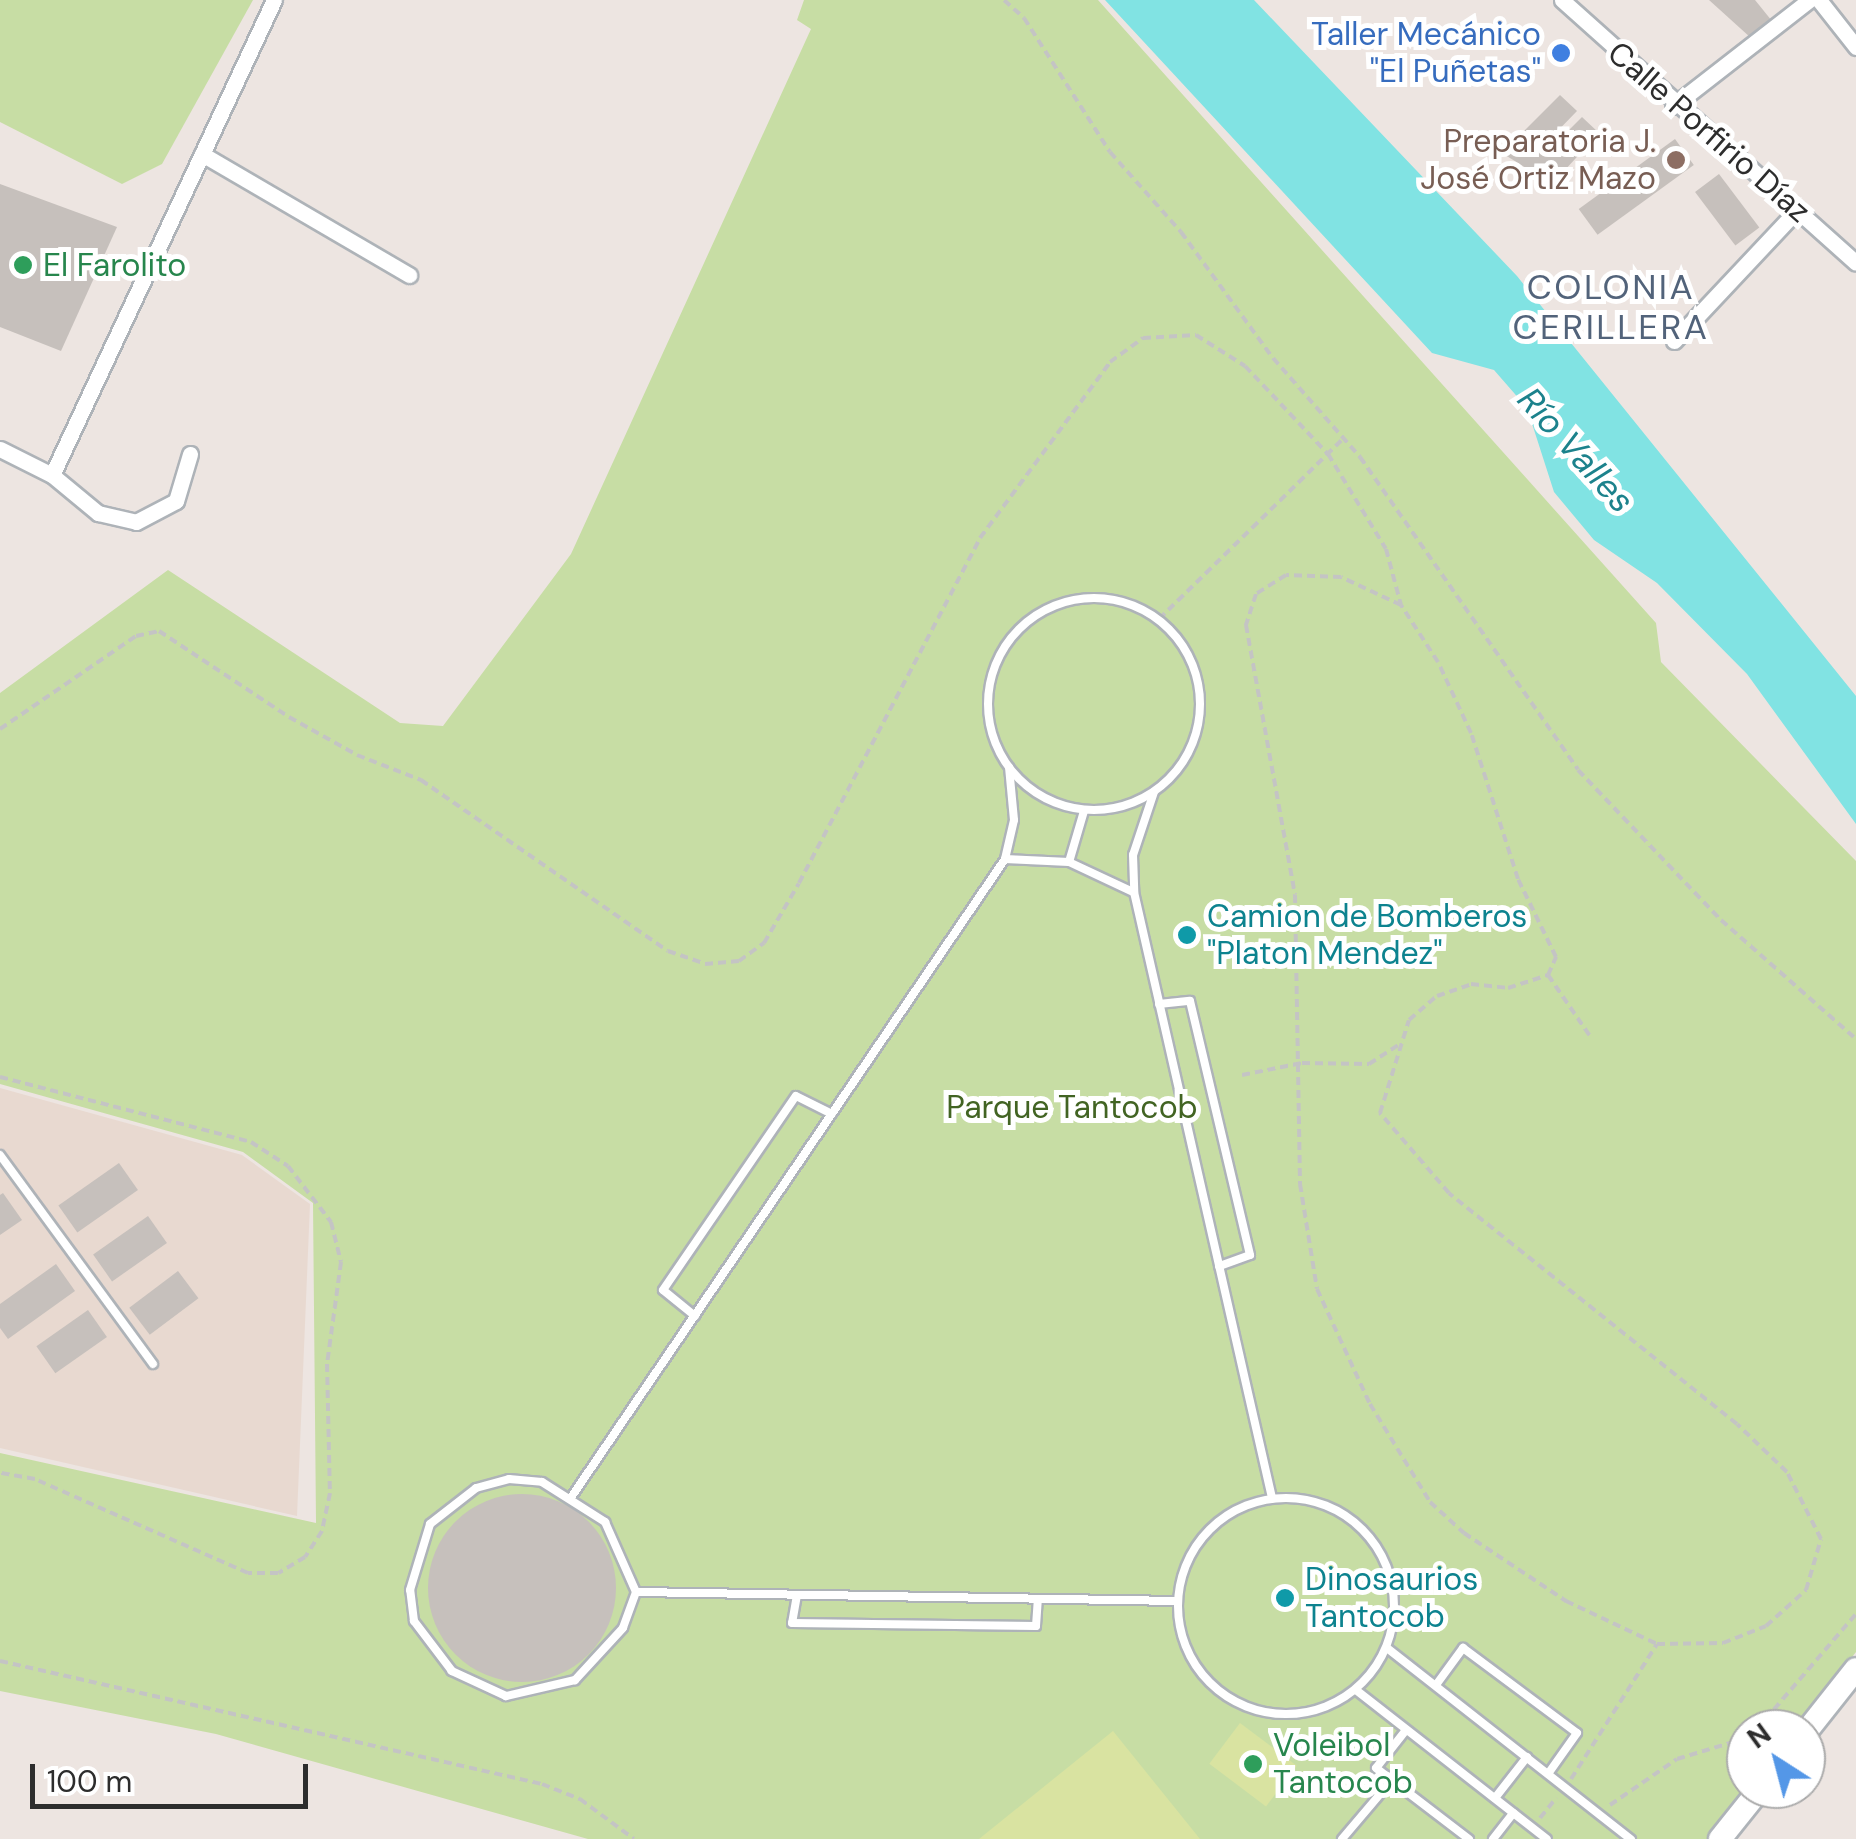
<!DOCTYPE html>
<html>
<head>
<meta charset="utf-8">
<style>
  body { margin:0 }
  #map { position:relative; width:1856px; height:1839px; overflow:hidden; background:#ede5e1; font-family:"DM Sans",sans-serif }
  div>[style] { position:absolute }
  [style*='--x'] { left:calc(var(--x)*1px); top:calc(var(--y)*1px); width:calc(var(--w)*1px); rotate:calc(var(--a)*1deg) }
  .education>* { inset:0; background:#e8d9d0 }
  .green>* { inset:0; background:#c7dda4 }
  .pitch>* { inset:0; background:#d9e3a1; transform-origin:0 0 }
  .water>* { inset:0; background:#81e3e3 }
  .building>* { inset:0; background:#c6c0bc; transform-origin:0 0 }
  .round { border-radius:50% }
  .path>* { height:4px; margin-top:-2px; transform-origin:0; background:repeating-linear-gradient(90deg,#c4c4c4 0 8px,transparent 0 13px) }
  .roads { filter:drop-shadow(2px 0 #aeb3b8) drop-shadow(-2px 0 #aeb3b8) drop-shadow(0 2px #aeb3b8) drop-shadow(0 -2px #aeb3b8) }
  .lane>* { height:8px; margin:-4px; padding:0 4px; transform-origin:4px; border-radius:4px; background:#fff }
  .lane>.ring { margin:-4px; padding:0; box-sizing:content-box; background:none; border:8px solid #fff; border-radius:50% }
  .street>* { height:15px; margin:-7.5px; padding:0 7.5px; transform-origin:7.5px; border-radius:7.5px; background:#fff }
  .secondary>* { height:22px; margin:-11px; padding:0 11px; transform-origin:11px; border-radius:11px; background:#fff }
  .dots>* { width:28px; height:28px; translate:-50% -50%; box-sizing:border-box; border:5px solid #fff; border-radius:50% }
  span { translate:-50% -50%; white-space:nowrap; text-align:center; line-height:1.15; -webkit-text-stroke:10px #fff; paint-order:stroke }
  .shop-label { font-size:32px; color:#366cbe }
  .right { translate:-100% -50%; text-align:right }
  .street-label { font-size:32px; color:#2d2d2d }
  .education-label { font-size:32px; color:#785e54 }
  .leisure-label { font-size:32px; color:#27864d }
  .left { translate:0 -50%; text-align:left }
  .culture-label { font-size:32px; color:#0d838f }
  .park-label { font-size:32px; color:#426423 }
  .neighbourhood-label { font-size:35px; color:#52637a; letter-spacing:2.5px }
  .water-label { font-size:35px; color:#1c828c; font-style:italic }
  .north { position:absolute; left:1726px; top:1709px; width:100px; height:100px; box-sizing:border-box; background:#fff; border:2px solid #ababab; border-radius:50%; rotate:324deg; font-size:28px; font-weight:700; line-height:40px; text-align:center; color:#2d2d2d }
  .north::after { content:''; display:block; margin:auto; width:35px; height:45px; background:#5497e7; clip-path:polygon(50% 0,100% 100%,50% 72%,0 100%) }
  .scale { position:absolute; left:30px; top:1764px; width:278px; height:45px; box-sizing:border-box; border:5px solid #2d2d2d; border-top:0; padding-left:12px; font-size:30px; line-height:35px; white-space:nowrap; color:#2d2d2d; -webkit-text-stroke:8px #fff; paint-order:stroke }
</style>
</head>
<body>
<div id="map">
  <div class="education">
    <div style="clip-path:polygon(0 1088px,242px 1155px,310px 1204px,297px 1516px,0 1448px)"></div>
  </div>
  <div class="green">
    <div style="clip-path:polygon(0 0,253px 0,162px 164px,122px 184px,0 122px)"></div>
    <div style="clip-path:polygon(804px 0,1098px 0,1656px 623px,1661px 662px,1856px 861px,1856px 1652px,1795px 1729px,1746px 1729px,1748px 1789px,1708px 1839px,588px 1839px,216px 1734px,0 1691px,0 1453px,316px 1523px,313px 1203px,243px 1152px,0 1084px,0 693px,168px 570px,400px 723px,443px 726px,571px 554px,811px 29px,797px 20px)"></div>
  </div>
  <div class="pitch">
    <div style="left:1240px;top:1723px;width:71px;height:51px;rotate:37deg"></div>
    <div style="clip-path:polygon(1113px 1731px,1200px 1839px,979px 1839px)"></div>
  </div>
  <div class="water">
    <div style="clip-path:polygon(1105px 0,1254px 0,1517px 276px,1856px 696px,1856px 824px,1747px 674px,1657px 583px,1594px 540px,1554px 492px,1527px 408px,1494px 370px,1432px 353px)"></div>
  </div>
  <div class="building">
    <div style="clip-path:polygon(1709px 0,1755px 0,1772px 21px,1751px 38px)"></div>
    <div style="clip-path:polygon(1560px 95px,1577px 111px,1543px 146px,1548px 151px,1582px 117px,1599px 133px,1552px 184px,1502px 153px)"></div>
    <div style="left:1675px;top:139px;width:32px;height:119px;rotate:54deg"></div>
    <div style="left:1719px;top:174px;width:67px;height:30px;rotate:53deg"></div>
    <div style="clip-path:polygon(0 184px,117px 227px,61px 351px,0 327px)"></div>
    <div style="left:119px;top:1163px;width:33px;height:74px;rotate:55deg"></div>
    <div style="clip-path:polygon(3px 1193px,22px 1220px,0 1235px,0 1195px)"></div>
    <div style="left:148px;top:1216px;width:33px;height:67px;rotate:55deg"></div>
    <div style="clip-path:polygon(56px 1264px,75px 1291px,8px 1339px,0 1328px,0 1304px)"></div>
    <div style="left:178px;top:1271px;width:34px;height:61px;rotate:53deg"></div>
    <div style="left:88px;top:1310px;width:33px;height:63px;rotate:55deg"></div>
    <div class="round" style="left:428px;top:1494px;width:188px;height:188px"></div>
  </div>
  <div class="path">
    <div style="--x:1004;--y:0;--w:27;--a:42"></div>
    <div style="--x:1024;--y:18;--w:159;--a:57.3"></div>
    <div style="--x:1110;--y:152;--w:107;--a:48.4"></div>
    <div style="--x:1181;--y:232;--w:156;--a:53.9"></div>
    <div style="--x:1273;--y:358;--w:132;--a:48.7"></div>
    <div style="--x:1360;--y:457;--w:381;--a:55.1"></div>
    <div style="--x:1578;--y:770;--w:207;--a:46.4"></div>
    <div style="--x:1721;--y:920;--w:180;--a:41.4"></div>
    <div style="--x:1159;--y:619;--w:259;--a:-44.4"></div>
    <div style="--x:0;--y:729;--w:165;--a:-34.4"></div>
    <div style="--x:136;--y:636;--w:24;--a:-12"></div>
    <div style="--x:159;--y:631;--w:156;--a:33.5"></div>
    <div style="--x:289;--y:717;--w:78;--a:29.2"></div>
    <div style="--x:357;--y:755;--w:69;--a:21.3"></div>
    <div style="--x:421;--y:780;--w:300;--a:34.7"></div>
    <div style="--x:668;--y:951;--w:39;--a:19"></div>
    <div style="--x:705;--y:964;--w:34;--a:-5"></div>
    <div style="--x:739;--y:961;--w:31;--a:-36"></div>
    <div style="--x:764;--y:943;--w:69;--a:-59.7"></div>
    <div style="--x:799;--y:883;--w:390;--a:-62.3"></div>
    <div style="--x:980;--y:538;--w:219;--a:-53.5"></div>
    <div style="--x:1110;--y:362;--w:41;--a:-36"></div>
    <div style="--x:1143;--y:338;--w:53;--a:-3.2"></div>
    <div style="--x:1196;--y:335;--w:58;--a:32.3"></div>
    <div style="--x:1245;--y:366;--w:121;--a:46.7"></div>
    <div style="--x:1328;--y:454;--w:111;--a:58.6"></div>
    <div style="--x:1386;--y:549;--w:58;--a:75"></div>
    <div style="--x:1548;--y:975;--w:74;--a:55.5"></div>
    <div style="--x:1242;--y:1075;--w:61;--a:-11.3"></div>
    <div style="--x:1302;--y:1063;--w:67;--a:0.9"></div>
    <div style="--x:1369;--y:1064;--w:37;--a:-33"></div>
    <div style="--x:0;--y:1077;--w:259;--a:14.5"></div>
    <div style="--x:251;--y:1142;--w:44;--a:33"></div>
    <div style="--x:288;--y:1166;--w:71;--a:52.5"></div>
    <div style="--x:331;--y:1222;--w:41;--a:76"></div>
    <div style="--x:341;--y:1262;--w:103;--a:97.8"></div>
    <div style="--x:327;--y:1364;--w:129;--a:88.7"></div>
    <div style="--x:330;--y:1493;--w:39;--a:102"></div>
    <div style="--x:322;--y:1531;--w:31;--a:123"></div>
    <div style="--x:305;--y:1557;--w:31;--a:149"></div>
    <div style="--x:278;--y:1573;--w:30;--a:180"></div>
    <div style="--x:248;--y:1573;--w:233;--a:-156.2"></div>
    <div style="--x:35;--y:1479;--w:36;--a:-170"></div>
    <div style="--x:0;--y:1661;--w:556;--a:12.79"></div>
    <div style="--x:542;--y:1784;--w:41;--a:21.5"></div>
    <div style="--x:580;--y:1799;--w:67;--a:36.5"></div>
    <div style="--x:1757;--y:1729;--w:152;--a:-49.3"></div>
    <div style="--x:1571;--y:1779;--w:160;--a:-57.5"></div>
    <div style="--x:1657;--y:1644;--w:66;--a:-0.9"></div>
    <div style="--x:1723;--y:1643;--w:46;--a:-21.6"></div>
    <div style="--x:1766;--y:1626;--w:54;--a:-42"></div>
    <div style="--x:1806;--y:1590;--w:53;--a:-73.6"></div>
    <div style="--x:1821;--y:1539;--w:75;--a:-116.9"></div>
    <div style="--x:1787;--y:1472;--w:69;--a:-136.2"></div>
    <div style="--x:1737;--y:1424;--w:369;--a:-141.3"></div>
    <div style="--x:1449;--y:1193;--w:106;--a:-130.8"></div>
    <div style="--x:1380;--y:1113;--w:97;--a:-72.7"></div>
    <div style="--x:1409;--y:1020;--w:37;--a:-41"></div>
    <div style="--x:1437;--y:996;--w:36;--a:-19"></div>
    <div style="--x:1471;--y:984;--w:37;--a:6"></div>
    <div style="--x:1508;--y:988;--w:42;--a:-18"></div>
    <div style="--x:1548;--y:975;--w:20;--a:-66"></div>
    <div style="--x:1556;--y:957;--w:87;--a:-116"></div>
    <div style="--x:1518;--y:879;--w:153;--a:-107.8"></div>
    <div style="--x:1471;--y:733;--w:78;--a:-114.9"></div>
    <div style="--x:1438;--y:662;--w:68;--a:-123"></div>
    <div style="--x:1401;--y:605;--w:66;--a:-155"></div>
    <div style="--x:1341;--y:577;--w:55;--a:-177.9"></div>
    <div style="--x:1286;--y:575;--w:36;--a:148"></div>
    <div style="--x:1256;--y:594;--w:33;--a:108"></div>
    <div style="--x:1246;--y:625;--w:274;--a:79.7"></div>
    <div style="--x:1295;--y:895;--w:289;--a:89"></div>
    <div style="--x:1300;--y:1184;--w:106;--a:80.8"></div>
    <div style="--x:1317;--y:1289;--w:127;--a:65.3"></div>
    <div style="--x:1370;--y:1404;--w:115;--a:58.5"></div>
    <div style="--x:1430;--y:1502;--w:46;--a:42.4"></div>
    <div style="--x:1464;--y:1533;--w:123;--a:33.7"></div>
    <div style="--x:1566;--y:1601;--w:101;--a:25.3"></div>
    <div style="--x:1610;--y:1805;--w:81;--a:-34.5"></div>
    <div style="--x:1677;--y:1759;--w:72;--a:-16.9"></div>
    <div style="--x:1540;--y:1818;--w:26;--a:-51"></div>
  </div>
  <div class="roads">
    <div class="lane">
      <div class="ring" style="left:988px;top:598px;width:204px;height:204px"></div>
      <div style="--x:1154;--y:792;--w:66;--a:108.4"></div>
      <div style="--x:1133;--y:855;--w:37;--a:88"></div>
      <div style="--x:1134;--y:892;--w:622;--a:77.17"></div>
      <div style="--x:1005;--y:859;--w:64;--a:2.7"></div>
      <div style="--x:1069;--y:862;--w:71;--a:25.1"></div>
      <div style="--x:1069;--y:862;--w:53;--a:-73.6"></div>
      <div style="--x:1159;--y:1004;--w:31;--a:-6"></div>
      <div style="--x:1190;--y:1001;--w:261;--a:76.7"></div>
      <div style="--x:1250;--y:1255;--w:33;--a:160"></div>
      <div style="--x:0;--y:1155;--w:259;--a:53.8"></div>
      <div style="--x:695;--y:1316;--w:41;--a:-140.9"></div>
      <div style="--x:663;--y:1290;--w:235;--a:-55.6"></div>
      <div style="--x:796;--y:1096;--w:40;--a:26.6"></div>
      <div style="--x:509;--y:1479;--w:33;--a:5"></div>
      <div style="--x:542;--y:1482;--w:75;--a:32.4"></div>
      <div style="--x:605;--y:1522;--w:77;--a:66.1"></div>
      <div style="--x:636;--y:1592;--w:38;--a:110"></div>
      <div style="--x:623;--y:1628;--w:71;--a:132.7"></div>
      <div style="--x:575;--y:1680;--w:71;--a:166.9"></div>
      <div style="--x:506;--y:1696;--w:60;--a:-155.2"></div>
      <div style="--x:452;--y:1671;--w:63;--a:-127.2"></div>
      <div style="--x:414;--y:1621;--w:31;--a:-97"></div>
      <div style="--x:410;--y:1590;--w:69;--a:-73.1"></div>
      <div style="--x:430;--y:1524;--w:58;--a:-38"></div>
      <div style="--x:476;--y:1488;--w:34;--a:-15"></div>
      <div style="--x:572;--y:1496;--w:770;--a:-55.79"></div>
      <div style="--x:1005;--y:859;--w:40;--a:-77"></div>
      <div style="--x:1014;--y:820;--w:53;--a:-95.4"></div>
      <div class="ring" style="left:1178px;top:1498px;width:208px;height:208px"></div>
      <div style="--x:636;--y:1592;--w:541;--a:0.95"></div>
      <div style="--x:797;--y:1595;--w:28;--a:100"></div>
      <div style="--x:792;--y:1623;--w:244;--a:0.7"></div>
      <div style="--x:1036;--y:1626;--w:27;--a:-86"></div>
      <div style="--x:1387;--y:1648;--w:310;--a:38.1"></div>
      <div style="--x:1436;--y:1685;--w:46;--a:-53.9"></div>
      <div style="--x:1463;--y:1648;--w:142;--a:36.7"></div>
      <div style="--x:1577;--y:1733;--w:50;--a:125.3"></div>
      <div style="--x:1356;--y:1690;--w:242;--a:38"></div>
      <div style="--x:1406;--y:1730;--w:48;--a:128.3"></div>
      <div style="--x:1376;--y:1768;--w:117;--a:37.4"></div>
      <div style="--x:1495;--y:1798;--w:52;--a:-52"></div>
      <div style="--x:1342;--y:1839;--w:77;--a:-49.7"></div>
      <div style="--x:1493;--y:1839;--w:33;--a:-52"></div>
    </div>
    <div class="street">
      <div style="--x:1562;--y:0;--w:394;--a:41.8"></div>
      <div style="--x:1819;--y:0;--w:60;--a:51.8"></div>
      <div style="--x:1673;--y:106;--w:172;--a:-37.9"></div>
      <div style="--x:202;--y:154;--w:240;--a:30.3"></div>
      <div style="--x:1674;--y:341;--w:181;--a:-46.8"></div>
      <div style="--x:0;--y:449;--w:58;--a:26.6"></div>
      <div style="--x:52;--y:475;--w:60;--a:39.6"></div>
      <div style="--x:98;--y:513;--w:39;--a:13"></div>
      <div style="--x:136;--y:522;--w:45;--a:-27.7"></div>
      <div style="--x:176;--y:501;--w:49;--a:-73.4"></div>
      <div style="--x:52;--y:475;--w:524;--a:-64.95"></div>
    </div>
    <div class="secondary">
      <div style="--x:1806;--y:1732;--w:80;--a:-51.6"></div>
      <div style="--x:1720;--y:1839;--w:64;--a:-51.3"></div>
    </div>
  </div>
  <div class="dots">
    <div style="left:1561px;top:53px;background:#3f7fe0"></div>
    <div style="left:1676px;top:160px;background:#8d6e63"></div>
    <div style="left:23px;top:265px;background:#2e9e5b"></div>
    <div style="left:1187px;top:935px;background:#0f9aa8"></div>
    <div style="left:1285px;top:1598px;background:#0f9aa8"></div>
    <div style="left:1253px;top:1764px;background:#2e9e5b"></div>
  </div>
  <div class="shop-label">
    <span class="right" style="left:1541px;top:53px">Taller Mecánico<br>"El Puñetas"</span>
  </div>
  <div class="street-label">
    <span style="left:1709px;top:132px;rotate:41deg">Calle Porfirio Díaz</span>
  </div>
  <div class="education-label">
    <span class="right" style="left:1656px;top:160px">Preparatoria J.<br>José Ortiz Mazo</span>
  </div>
  <div class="leisure-label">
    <span class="left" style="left:43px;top:265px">El Farolito</span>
    <span class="left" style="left:1273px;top:1764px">Voleibol<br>Tantocob</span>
  </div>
  <div class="culture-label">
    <span class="left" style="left:1207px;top:935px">Camion de Bomberos<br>"Platon Mendez"</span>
    <span class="left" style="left:1305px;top:1598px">Dinosaurios<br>Tantocob</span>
  </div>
  <div class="park-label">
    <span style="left:1072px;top:1107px">Parque Tantocob</span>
  </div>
  <div class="neighbourhood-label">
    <span style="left:1611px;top:307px">COLONIA<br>CERILLERA</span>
  </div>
  <div class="water-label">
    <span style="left:1576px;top:450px;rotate:48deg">Río Valles</span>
  </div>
  <div class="north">N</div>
  <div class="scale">100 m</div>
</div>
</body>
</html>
